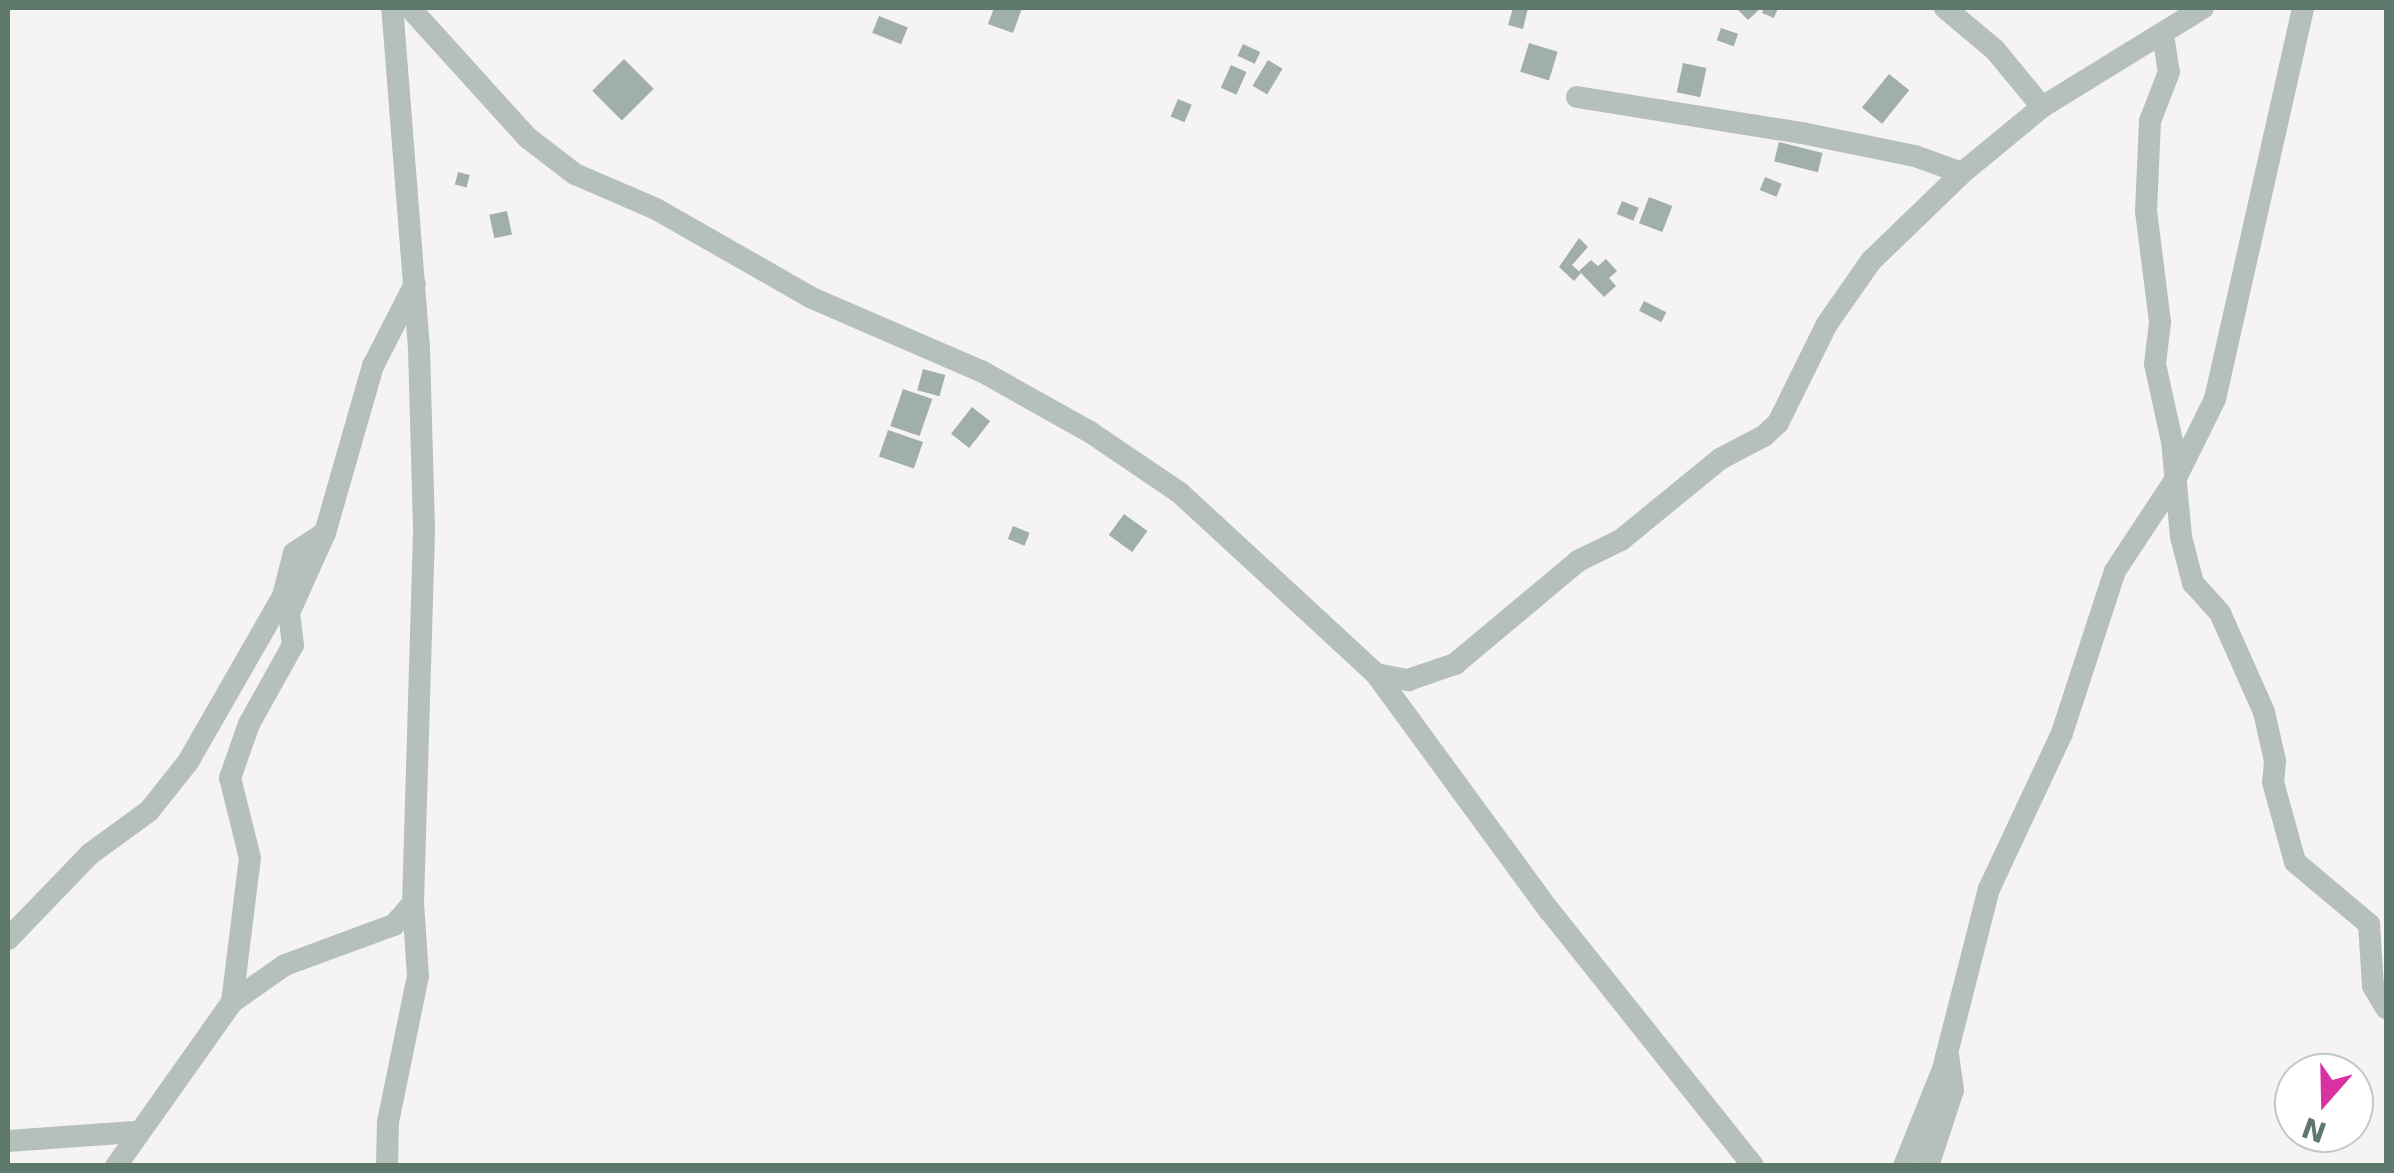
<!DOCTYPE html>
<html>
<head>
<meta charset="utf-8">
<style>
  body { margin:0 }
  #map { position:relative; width:2394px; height:1173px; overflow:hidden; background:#f6f4f3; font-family:"DejaVu Sans",sans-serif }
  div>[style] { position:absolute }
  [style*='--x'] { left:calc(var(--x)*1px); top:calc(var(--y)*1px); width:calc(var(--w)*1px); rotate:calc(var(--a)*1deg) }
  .building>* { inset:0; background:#a0afa8; transform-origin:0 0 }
  .minor>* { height:22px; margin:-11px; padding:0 11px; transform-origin:11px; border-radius:11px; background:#b6c0bb }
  span { translate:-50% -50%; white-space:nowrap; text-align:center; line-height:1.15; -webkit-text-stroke:10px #fff; paint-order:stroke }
  .frame { position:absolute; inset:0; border:10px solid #5e786c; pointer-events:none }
  .north { position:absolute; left:2274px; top:1053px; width:100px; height:100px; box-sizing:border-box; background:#fff; border:2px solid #bfc9c4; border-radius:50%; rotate:200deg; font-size:28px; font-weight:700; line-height:40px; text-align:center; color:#5e786c }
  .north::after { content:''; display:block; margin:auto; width:35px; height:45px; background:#d931a1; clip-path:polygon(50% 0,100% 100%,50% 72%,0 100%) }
</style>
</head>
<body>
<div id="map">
  <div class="building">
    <div style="clip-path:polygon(994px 8px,1022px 8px,1013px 33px,988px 24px)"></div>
    <div style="clip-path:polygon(1513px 8px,1528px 8px,1523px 29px,1508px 25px)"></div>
    <div style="clip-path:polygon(1736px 8px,1761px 8px,1748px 20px)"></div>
    <div style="clip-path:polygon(1764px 8px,1778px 8px,1774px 18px,1762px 13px)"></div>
    <div style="left:879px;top:16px;width:31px;height:18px;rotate:22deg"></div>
    <div style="left:1721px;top:28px;width:18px;height:13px;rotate:19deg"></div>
    <div style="left:1529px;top:43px;width:30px;height:30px;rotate:17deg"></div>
    <div style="left:1243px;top:44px;width:19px;height:13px;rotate:25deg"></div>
    <div style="left:624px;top:59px;width:42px;height:45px;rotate:45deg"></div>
    <div style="left:1268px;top:60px;width:17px;height:30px;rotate:31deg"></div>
    <div style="left:1683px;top:63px;width:24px;height:30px;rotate:12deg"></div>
    <div style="left:1231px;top:65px;width:17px;height:25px;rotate:24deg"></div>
    <div style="left:1889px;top:74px;width:26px;height:43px;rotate:39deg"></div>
    <div style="left:1178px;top:99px;width:15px;height:19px;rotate:23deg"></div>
    <div style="left:1779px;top:142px;width:45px;height:20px;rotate:14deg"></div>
    <div style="left:458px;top:172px;width:12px;height:13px;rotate:14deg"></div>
    <div style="left:1765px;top:177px;width:18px;height:14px;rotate:22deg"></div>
    <div style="left:1649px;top:197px;width:25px;height:28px;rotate:21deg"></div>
    <div style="left:1622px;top:201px;width:18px;height:14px;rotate:22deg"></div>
    <div style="left:507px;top:211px;width:24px;height:18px;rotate:78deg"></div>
    <div style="clip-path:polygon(1579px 238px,1588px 247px,1572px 265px,1581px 273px,1574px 281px,1559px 267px)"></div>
    <div style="clip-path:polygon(1606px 259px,1617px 271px,1609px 278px,1616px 286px,1604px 297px,1579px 271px,1591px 260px,1598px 266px)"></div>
    <div style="left:1644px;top:301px;width:25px;height:11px;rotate:27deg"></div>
    <div style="left:923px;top:369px;width:23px;height:22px;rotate:15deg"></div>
    <div style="left:903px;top:389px;width:31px;height:39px;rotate:19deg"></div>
    <div style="left:972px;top:407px;width:23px;height:34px;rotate:38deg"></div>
    <div style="left:888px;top:430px;width:37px;height:28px;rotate:19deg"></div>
    <div style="left:1124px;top:514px;width:29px;height:26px;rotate:36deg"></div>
    <div style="left:1013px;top:526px;width:18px;height:14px;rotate:22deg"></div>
  </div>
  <div class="minor">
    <div style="--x:410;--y:8;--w:176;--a:47.8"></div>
    <div style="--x:528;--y:138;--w:59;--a:37.5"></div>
    <div style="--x:575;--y:174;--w:88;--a:23.4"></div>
    <div style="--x:656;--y:209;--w:180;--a:29.7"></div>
    <div style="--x:812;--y:298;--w:186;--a:23.4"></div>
    <div style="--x:983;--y:372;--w:123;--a:29.3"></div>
    <div style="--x:1090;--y:432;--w:109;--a:34.1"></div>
    <div style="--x:1180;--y:493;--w:267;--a:42.7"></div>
    <div style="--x:1376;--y:674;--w:33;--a:11"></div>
    <div style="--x:1408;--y:680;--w:50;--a:-18.8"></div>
    <div style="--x:1455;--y:664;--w:160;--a:-39.9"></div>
    <div style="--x:1578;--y:561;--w:48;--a:-26"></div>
    <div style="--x:1621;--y:540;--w:128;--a:-39.3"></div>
    <div style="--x:1720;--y:459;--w:50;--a:-27.6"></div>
    <div style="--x:1764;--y:436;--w:19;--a:-43"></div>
    <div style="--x:1778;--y:423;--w:110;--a:-63.7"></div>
    <div style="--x:1827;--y:324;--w:77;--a:-55.1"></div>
    <div style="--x:1871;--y:261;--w:127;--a:-44"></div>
    <div style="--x:1962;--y:173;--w:104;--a:-39.5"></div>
    <div style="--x:2042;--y:107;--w:189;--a:-31.6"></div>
    <div style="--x:1945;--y:8;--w:65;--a:40"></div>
    <div style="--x:1995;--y:50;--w:74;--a:50.5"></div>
    <div style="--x:2163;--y:35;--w:37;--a:81"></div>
    <div style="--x:2169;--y:72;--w:53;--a:111.2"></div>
    <div style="--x:2150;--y:121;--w:90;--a:92.5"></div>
    <div style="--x:2146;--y:211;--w:112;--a:82.8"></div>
    <div style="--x:2160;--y:322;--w:42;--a:96.8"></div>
    <div style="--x:2155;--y:364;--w:79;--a:77.6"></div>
    <div style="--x:2172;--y:441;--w:96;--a:84.6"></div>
    <div style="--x:2181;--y:537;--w:48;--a:75.4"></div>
    <div style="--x:2193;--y:583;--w:40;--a:48"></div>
    <div style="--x:2220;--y:613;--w:108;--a:66"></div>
    <div style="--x:2264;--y:712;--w:50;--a:77.3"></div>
    <div style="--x:2275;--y:761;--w:21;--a:95"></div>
    <div style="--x:2273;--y:782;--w:83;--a:74.6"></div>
    <div style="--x:2295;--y:862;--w:97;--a:40"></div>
    <div style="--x:2369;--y:924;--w:62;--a:86.3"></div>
    <div style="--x:2373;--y:986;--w:26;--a:59"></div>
    <div style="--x:1577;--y:97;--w:228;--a:9.1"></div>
    <div style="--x:1802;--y:133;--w:115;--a:11.5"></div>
    <div style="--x:1915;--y:156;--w:50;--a:19.9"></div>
    <div style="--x:1376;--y:674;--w:293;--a:53.8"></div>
    <div style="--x:1549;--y:910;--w:327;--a:51.4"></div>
    <div style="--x:8;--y:939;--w:118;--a:-46"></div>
    <div style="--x:90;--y:854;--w:73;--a:-36.1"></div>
    <div style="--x:149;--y:811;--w:63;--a:-51.5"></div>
    <div style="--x:188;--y:762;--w:191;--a:-60.2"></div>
    <div style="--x:283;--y:596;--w:44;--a:-75.7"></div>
    <div style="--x:294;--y:553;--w:37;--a:-33"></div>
    <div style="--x:232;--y:1002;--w:145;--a:-82.9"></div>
    <div style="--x:250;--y:858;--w:82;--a:-104"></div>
    <div style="--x:230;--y:778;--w:57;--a:-70.6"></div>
    <div style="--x:249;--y:724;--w:90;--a:-60.9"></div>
    <div style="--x:293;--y:645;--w:32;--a:-97"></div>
    <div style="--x:289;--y:613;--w:88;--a:-65.8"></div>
    <div style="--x:325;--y:533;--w:174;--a:-74"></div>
    <div style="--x:373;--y:366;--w:92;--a:-62.9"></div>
    <div style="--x:8;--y:1141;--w:126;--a:-4.1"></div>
    <div style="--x:116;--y:1166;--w:201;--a:-54.7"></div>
    <div style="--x:232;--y:1002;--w:65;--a:-34.9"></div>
    <div style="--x:285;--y:965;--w:116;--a:-20.2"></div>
    <div style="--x:394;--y:925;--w:29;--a:-49"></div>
    <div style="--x:413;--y:903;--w:375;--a:-88.3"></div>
    <div style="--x:424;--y:528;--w:180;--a:-91.6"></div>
    <div style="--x:419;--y:348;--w:341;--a:-94.5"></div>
    <div style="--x:387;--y:1166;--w:44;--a:-88.7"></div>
    <div style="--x:388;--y:1122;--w:149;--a:-78.4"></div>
    <div style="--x:418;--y:976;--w:73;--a:-93.9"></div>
    <div style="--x:1904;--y:1166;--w:105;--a:-68.1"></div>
    <div style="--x:1943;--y:1069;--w:186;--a:-75.7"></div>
    <div style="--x:1989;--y:889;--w:172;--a:-64.9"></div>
    <div style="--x:2062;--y:733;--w:170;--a:-71.9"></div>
    <div style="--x:2115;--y:571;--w:109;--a:-56.6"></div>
    <div style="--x:2175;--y:480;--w:90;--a:-63.7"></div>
    <div style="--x:2215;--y:399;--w:401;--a:-77.3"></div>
    <div style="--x:1928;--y:1166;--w:80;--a:-71.8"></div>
    <div style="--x:1953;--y:1090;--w:34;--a:-98"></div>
  </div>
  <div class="frame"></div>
  <div class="north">N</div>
</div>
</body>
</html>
